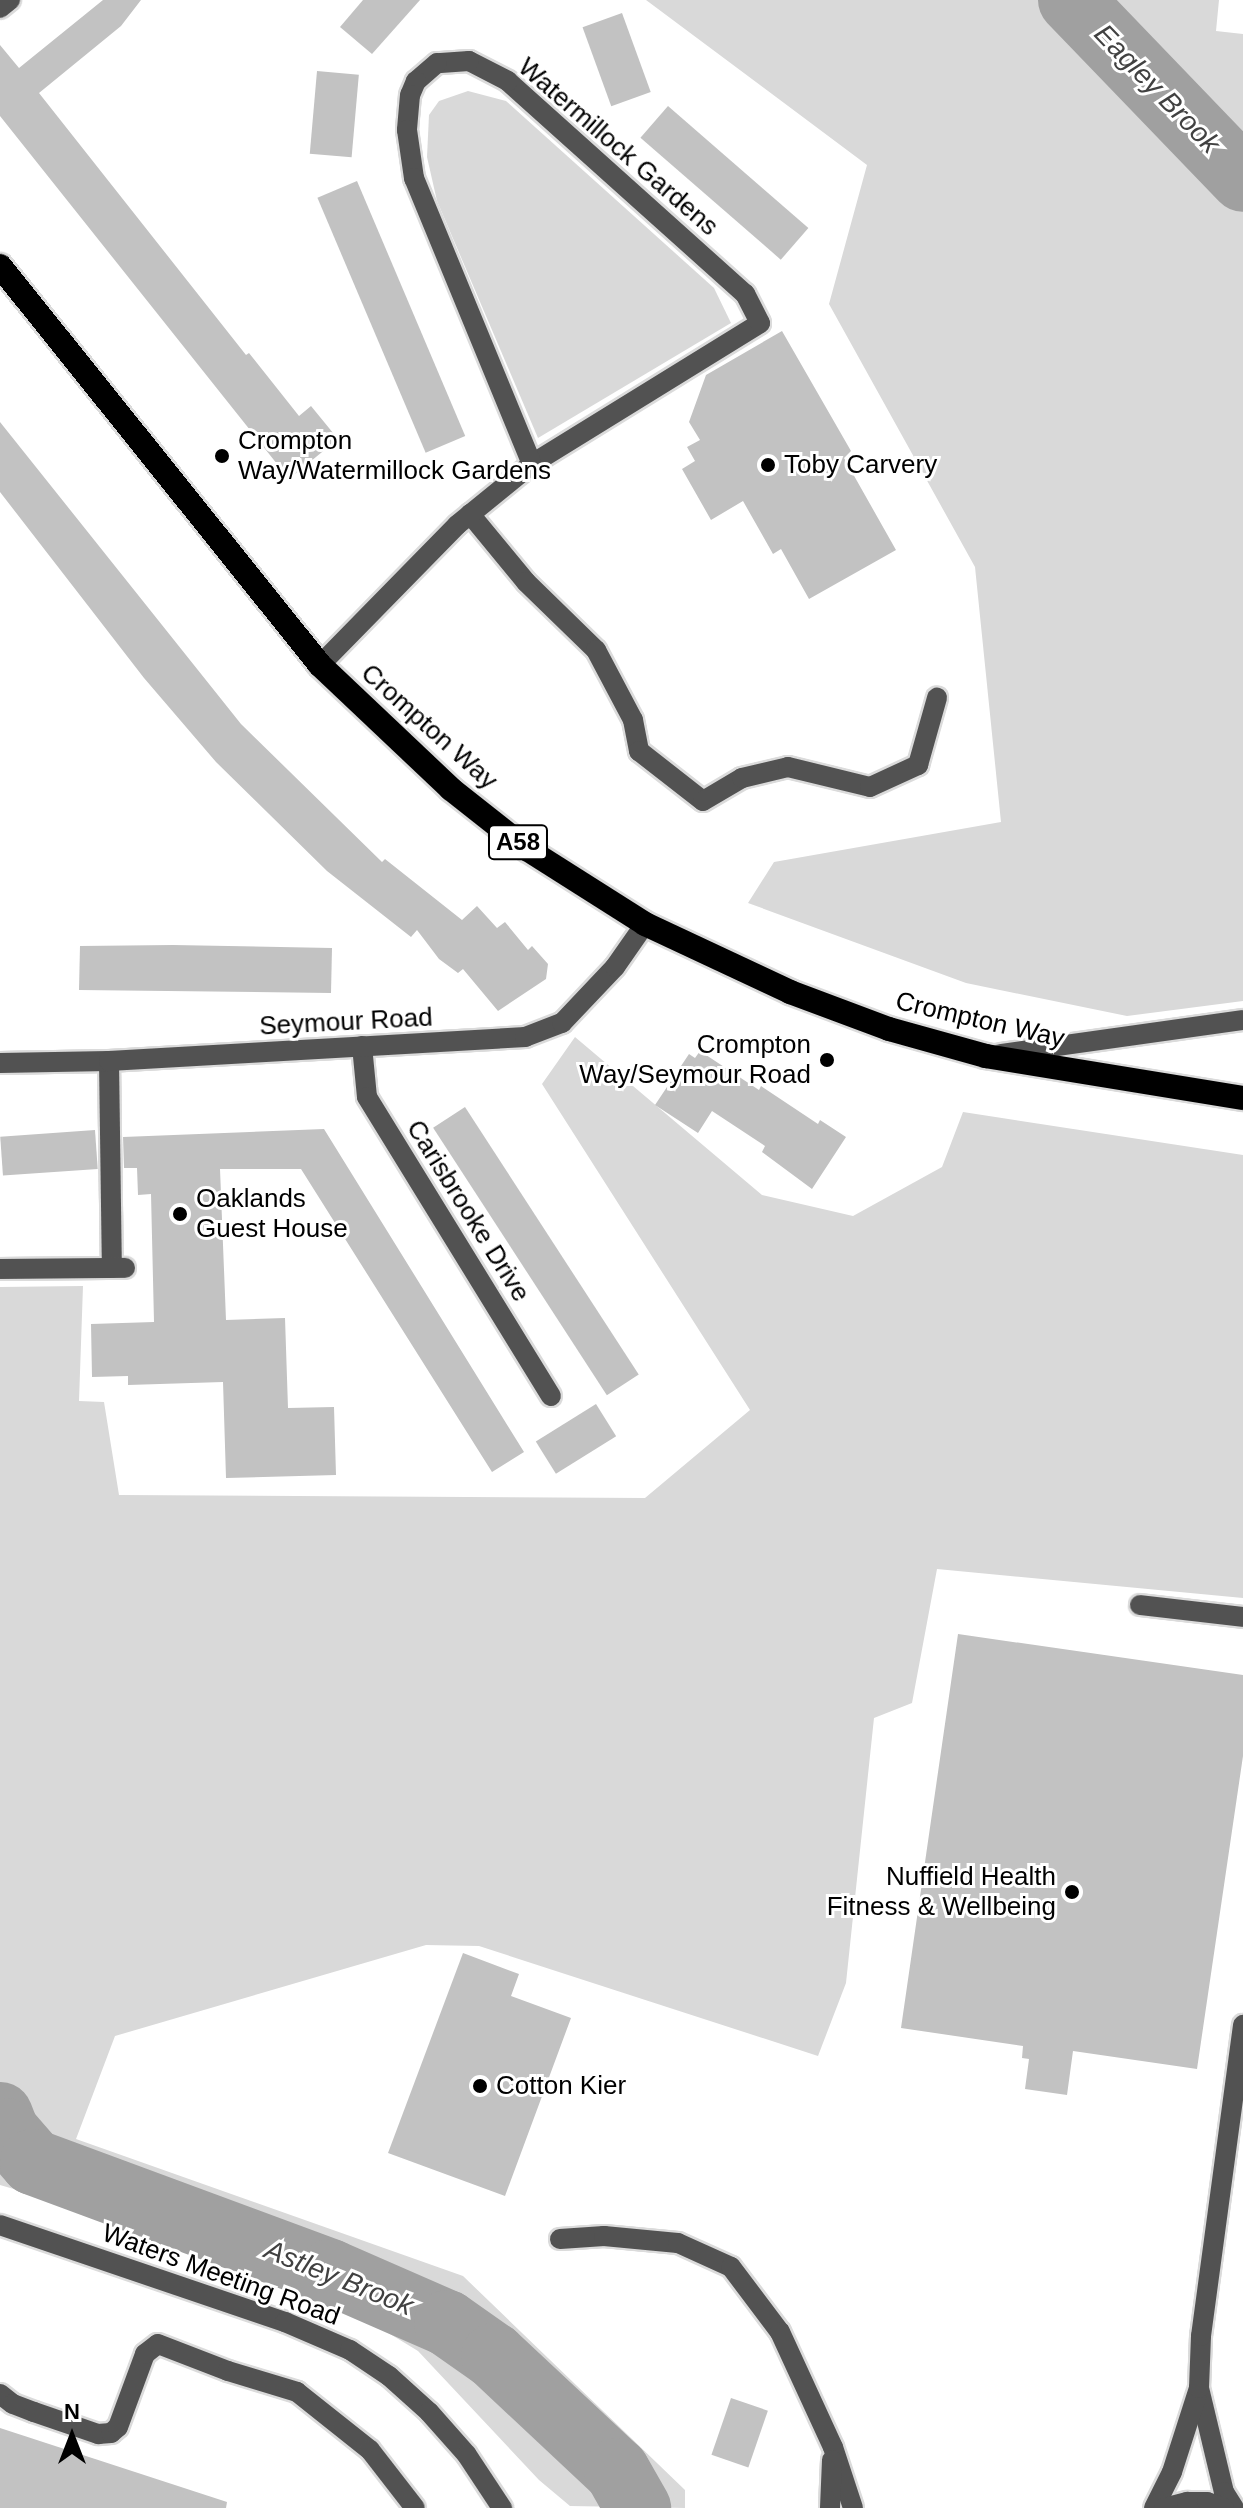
<!DOCTYPE html>
<html>
<head>
<meta charset="utf-8">
<style>
  body { margin:0 }
  #map { position:relative; width:1243px; height:2508px; overflow:hidden; background:#fff; font-family:Helvetica,sans-serif }
  div>[style] { position:absolute }
  [style*='--x'] { left:calc(var(--x)*1px); top:calc(var(--y)*1px); width:calc(var(--w)*1px); rotate:calc(var(--a)*1deg) }
  .green>* { inset:0; background:#d9d9d9 }
  .river>* { height:66px; margin:-33px; padding:0 33px; transform-origin:33px; border-radius:33px; background:#a0a0a0 }
  .building>* { inset:0; background:#c2c2c2; transform-origin:0 0 }
  .roads { filter:drop-shadow(2px 0 #dbdbdb) drop-shadow(-2px 0 #dbdbdb) drop-shadow(0 2px #dbdbdb) drop-shadow(0 -2px #dbdbdb) }
  .minor>* { height:20px; margin:-10px; padding:0 10px; transform-origin:10px; border-radius:10px; background:#525252 }
  .highway>* { height:24px; margin:-12px; padding:0 12px; transform-origin:12px; border-radius:12px; background:#000 }
  .dots>* { width:22px; height:22px; translate:-50% -50%; box-sizing:border-box; border:4px solid #fff; border-radius:50% }
  span { translate:-50% -50%; white-space:nowrap; text-align:center; line-height:1.15; -webkit-text-stroke:6px #fff; paint-order:stroke }
  .shield-label span { padding:2px 6px; background:#fff; border:2px solid; border-radius:6px; -webkit-text-stroke-width:0 }
  .shield-label { font-size:24px; color:#000; font-weight:700 }
  .street-label { font-size:26px; color:#000 }
  .poi-label { font-size:26px; color:#000 }
  .left { translate:0 -50%; text-align:left }
  .right { translate:-100% -50%; text-align:right }
  .water-label { font-size:28px; color:#414141; font-style:italic }
  .north { position:absolute; left:32px; top:2396px; width:80px; height:80px; -webkit-text-stroke:6px #fff; paint-order:stroke; rotate:0deg; font-size:22px; font-weight:700; line-height:32px; text-align:center; color:#000 }
  .north::after { content:''; display:block; margin:auto; width:28px; height:36px; background:#000; clip-path:polygon(50% 0,100% 100%,50% 72%,0 100%) }
</style>
</head>
<body>
<div id="map">
  <div class="green">
    <div style="clip-path:polygon(646px 0,1219px 0,1216px 31px,1243px 34px,1243px 1001px,1127px 1016px,966px 983px,748px 903px,774px 862px,1001px 822px,975px 567px,829px 304px,867px 165px)"></div>
    <div style="clip-path:polygon(468px 91px,506px 101px,714px 288px,731px 323px,538px 438px,437px 201px,427px 157px,429px 115px,439px 101px)"></div>
    <div style="clip-path:polygon(575px 1037px,762px 1195px,853px 1216px,942px 1167px,963px 1112px,1243px 1155px,1243px 1598px,937px 1569px,912px 1703px,874px 1718px,846px 1983px,818px 2056px,479px 1946px,426px 1945px,115px 2036px,76px 2139px,463px 2276px,685px 2490px,685px 2508px,570px 2506px,539px 2480px,418px 2351px,349px 2309px,196px 2242px,0 2185px,0 1287px,83px 1286px,79px 1401px,104px 1402px,119px 1495px,645px 1498px,750px 1410px,542px 1084px)"></div>
  </div>
  <div class="river">
    <div style="--x:1071;--y:0;--w:248;--a:46.1"></div>
    <div style="--x:0;--y:2115;--w:17;--a:69"></div>
    <div style="--x:6;--y:2131;--w:41;--a:48.9"></div>
    <div style="--x:33;--y:2162;--w:317;--a:20.3"></div>
    <div style="--x:330;--y:2272;--w:128;--a:23.6"></div>
    <div style="--x:447;--y:2323;--w:57;--a:35.1"></div>
    <div style="--x:494;--y:2356;--w:168;--a:43.1"></div>
    <div style="--x:617;--y:2471;--w:43;--a:60.4"></div>
  </div>
  <div class="building">
    <div style="clip-path:polygon(103px 0,141px 0,121px 26px,39px 93px,246px 355px,249px 353px,299px 416px,311px 406px,338px 439px,289px 479px,0 116px,0 45px,19px 68px)"></div>
    <div style="clip-path:polygon(363px 0,420px 0,372px 54px,340px 27px)"></div>
    <div style="left:622px;top:13px;width:84px;height:42px;rotate:70deg"></div>
    <div style="left:317px;top:71px;width:42px;height:83px;rotate:5deg"></div>
    <div style="left:668px;top:106px;width:186px;height:42px;rotate:41deg"></div>
    <div style="left:357px;top:181px;width:277px;height:43px;rotate:67deg"></div>
    <div style="clip-path:polygon(782px 331px,851px 451px,844px 458px,896px 550px,809px 599px,781px 549px,773px 554px,743px 501px,711px 520px,682px 469px,695px 461px,687px 447px,700px 440px,689px 422px,706px 375px)"></div>
    <div style="clip-path:polygon(0 422px,241px 724px,382px 862px,385px 859px,462px 920px,477px 906px,497px 928px,505px 922px,528px 950px,532px 946px,548px 964px,546px 979px,498px 1011px,463px 969px,458px 973px,439px 959px,417px 930px,411px 937px,327px 871px,216px 762px,144px 678px,0 492px)"></div>
    <div style="clip-path:polygon(173px 945px,332px 948px,331px 993px,79px 990px,80px 946px)"></div>
    <div style="clip-path:polygon(700px 1051px,759px 1090px,761px 1086px,818px 1124px,820px 1120px,846px 1137px,812px 1189px,762px 1152px,765px 1146px,712px 1111px,698px 1133px,655px 1105px,689px 1054px,695px 1058px)"></div>
    <div style="left:465px;top:1107px;width:319px;height:38px;rotate:57deg"></div>
    <div style="clip-path:polygon(324px 1129px,524px 1452px,492px 1472px,301px 1169px,220px 1169px,226px 1320px,285px 1318px,288px 1408px,334px 1407px,336px 1475px,226px 1478px,223px 1382px,128px 1385px,128px 1376px,92px 1377px,91px 1324px,154px 1322px,151px 1194px,138px 1195px,137px 1168px,124px 1168px,123px 1137px)"></div>
    <div style="left:95px;top:1130px;width:39px;height:95px;rotate:86deg"></div>
    <div style="left:596px;top:1404px;width:38px;height:71px;rotate:58deg"></div>
    <div style="clip-path:polygon(958px 1634px,1243px 1675px,1243px 1756px,1197px 2069px,1073px 2051px,1067px 2095px,1025px 2089px,1029px 2059px,1022px 2058px,1023px 2046px,901px 2028px)"></div>
    <div style="clip-path:polygon(463px 1953px,519px 1974px,511px 1996px,571px 2018px,505px 2196px,388px 2153px)"></div>
    <div style="left:731px;top:2398px;width:39px;height:60px;rotate:19deg"></div>
    <div style="clip-path:polygon(0 2428px,227px 2502px,226px 2508px,0 2508px)"></div>
  </div>
  <div class="roads">
    <div class="minor">
      <div style="--x:0;--y:8;--w:13;--a:-39"></div>
      <div style="--x:470;--y:514;--w:88;--a:50.5"></div>
      <div style="--x:526;--y:582;--w:98;--a:44.2"></div>
      <div style="--x:596;--y:650;--w:79;--a:62.1"></div>
      <div style="--x:633;--y:720;--w:32;--a:79"></div>
      <div style="--x:639;--y:751;--w:81;--a:38"></div>
      <div style="--x:703;--y:801;--w:45;--a:-30.5"></div>
      <div style="--x:742;--y:778;--w:47;--a:-13.4"></div>
      <div style="--x:788;--y:767;--w:84;--a:13.7"></div>
      <div style="--x:870;--y:787;--w:53;--a:-24.6"></div>
      <div style="--x:918;--y:765;--w:70;--a:-74.2"></div>
      <div style="--x:320;--y:665;--w:196;--a:-45.6"></div>
      <div style="--x:457;--y:525;--w:97;--a:-39.1"></div>
      <div style="--x:532;--y:464;--w:268;--a:-31.7"></div>
      <div style="--x:760;--y:323;--w:33;--a:-117"></div>
      <div style="--x:745;--y:294;--w:319;--a:-138.1"></div>
      <div style="--x:508;--y:81;--w:44;--a:-152.9"></div>
      <div style="--x:469;--y:61;--w:32;--a:176"></div>
      <div style="--x:437;--y:63;--w:28;--a:139"></div>
      <div style="--x:416;--y:81;--w:15;--a:113"></div>
      <div style="--x:410;--y:95;--w:35;--a:95"></div>
      <div style="--x:407;--y:130;--w:49;--a:81.7"></div>
      <div style="--x:414;--y:178;--w:309;--a:67.6"></div>
      <div style="--x:362;--y:1046;--w:51;--a:84.4"></div>
      <div style="--x:367;--y:1097;--w:351;--a:58.4"></div>
      <div style="--x:1001;--y:1054;--w:244;--a:-8"></div>
      <div style="--x:109;--y:1061;--w:207;--a:89.2"></div>
      <div style="--x:0;--y:1063;--w:109;--a:-1.1"></div>
      <div style="--x:109;--y:1061;--w:417;--a:-3.3"></div>
      <div style="--x:525;--y:1037;--w:40;--a:-21"></div>
      <div style="--x:562;--y:1023;--w:77;--a:-46.6"></div>
      <div style="--x:615;--y:967;--w:52;--a:-55.1"></div>
      <div style="--x:0;--y:1269;--w:125;--a:-0.5"></div>
      <div style="--x:1140;--y:1605;--w:104;--a:6.6"></div>
      <div style="--x:0;--y:2225;--w:301;--a:18.8"></div>
      <div style="--x:285;--y:2322;--w:71;--a:23.3"></div>
      <div style="--x:350;--y:2350;--w:47;--a:33.7"></div>
      <div style="--x:389;--y:2376;--w:54;--a:42"></div>
      <div style="--x:429;--y:2412;--w:57;--a:48.5"></div>
      <div style="--x:467;--y:2455;--w:64;--a:56.6"></div>
      <div style="--x:560;--y:2239;--w:44;--a:-3.9"></div>
      <div style="--x:604;--y:2236;--w:74;--a:5.4"></div>
      <div style="--x:678;--y:2243;--w:58;--a:24.4"></div>
      <div style="--x:731;--y:2267;--w:81;--a:53"></div>
      <div style="--x:780;--y:2332;--w:127;--a:65.3"></div>
      <div style="--x:833;--y:2447;--w:64;--a:71.8"></div>
      <div style="--x:1199;--y:2388;--w:107;--a:76.5"></div>
      <div style="--x:1224;--y:2492;--w:19;--a:58"></div>
      <div style="--x:0;--y:2394;--w:16;--a:38"></div>
      <div style="--x:13;--y:2404;--w:22;--a:21"></div>
      <div style="--x:34;--y:2412;--w:68;--a:19"></div>
      <div style="--x:98;--y:2434;--w:13;--a:-4"></div>
      <div style="--x:111;--y:2433;--w:9;--a:-41"></div>
      <div style="--x:118;--y:2427;--w:78;--a:-69.7"></div>
      <div style="--x:145;--y:2354;--w:16;--a:-38"></div>
      <div style="--x:158;--y:2344;--w:75;--a:21.1"></div>
      <div style="--x:228;--y:2371;--w:72;--a:16.9"></div>
      <div style="--x:297;--y:2392;--w:93;--a:38.5"></div>
      <div style="--x:370;--y:2450;--w:73;--a:52.2"></div>
      <div style="--x:830;--y:2508;--w:48;--a:-87.6"></div>
      <div style="--x:1154;--y:2508;--w:40;--a:-63.4"></div>
      <div style="--x:1172;--y:2472;--w:88;--a:-72.2"></div>
      <div style="--x:1199;--y:2388;--w:52;--a:-87.8"></div>
      <div style="--x:1201;--y:2336;--w:314;--a:-82.3"></div>
      <div style="--x:1164;--y:2508;--w:24;--a:-15"></div>
      <div style="--x:1187;--y:2502;--w:20;--a:0"></div>
      <div style="--x:1207;--y:2502;--w:18;--a:19"></div>
    </div>
    <div class="highway">
      <div style="--x:0;--y:266;--w:511;--a:51.27"></div>
      <div style="--x:320;--y:665;--w:180;--a:43.4"></div>
      <div style="--x:451;--y:789;--w:97;--a:38.3"></div>
      <div style="--x:527;--y:849;--w:140;--a:32.4"></div>
      <div style="--x:645;--y:924;--w:160;--a:25.1"></div>
      <div style="--x:790;--y:992;--w:106;--a:20.5"></div>
      <div style="--x:889;--y:1029;--w:101;--a:15.6"></div>
      <div style="--x:986;--y:1056;--w:260;--a:9.3"></div>
    </div>
  </div>
  <div class="dots">
    <div style="left:222px;top:456px;background:#000"></div>
    <div style="left:768px;top:465px;background:#000"></div>
    <div style="left:827px;top:1060px;background:#000"></div>
    <div style="left:180px;top:1214px;background:#000"></div>
    <div style="left:1072px;top:1892px;background:#000"></div>
    <div style="left:480px;top:2086px;background:#000"></div>
  </div>
  <div class="shield-label">
    <span style="left:518px;top:842px">A58</span>
  </div>
  <div class="street-label">
    <span style="left:618px;top:147px;rotate:41deg">Watermillock Gardens</span>
    <span style="left:429px;top:727px;rotate:42deg">Crompton Way</span>
    <span style="left:980px;top:1020px;rotate:13deg">Crompton Way</span>
    <span style="left:346px;top:1022px;rotate:-3deg">Seymour Road</span>
    <span style="left:468px;top:1211px;rotate:58deg">Carisbrooke Drive</span>
    <span style="left:221px;top:2275px;rotate:20deg">Waters Meeting Road</span>
  </div>
  <div class="poi-label">
    <span class="left" style="left:238px;top:456px">Crompton<br>Way/Watermillock Gardens</span>
    <span class="left" style="left:784px;top:465px">Toby Carvery</span>
    <span class="right" style="left:811px;top:1060px">Crompton<br>Way/Seymour Road</span>
    <span class="left" style="left:196px;top:1214px">Oaklands<br>Guest House</span>
    <span class="right" style="left:1056px;top:1892px">Nuffield Health<br>Fitness &amp; Wellbeing</span>
    <span class="left" style="left:496px;top:2086px">Cotton Kier</span>
  </div>
  <div class="water-label">
    <span style="left:1157px;top:89px;rotate:46deg">Eagley Brook</span>
    <span style="left:339px;top:2278px;rotate:22deg">Astley Brook</span>
  </div>
  <div class="north">N</div>
</div>
</body>
</html>
